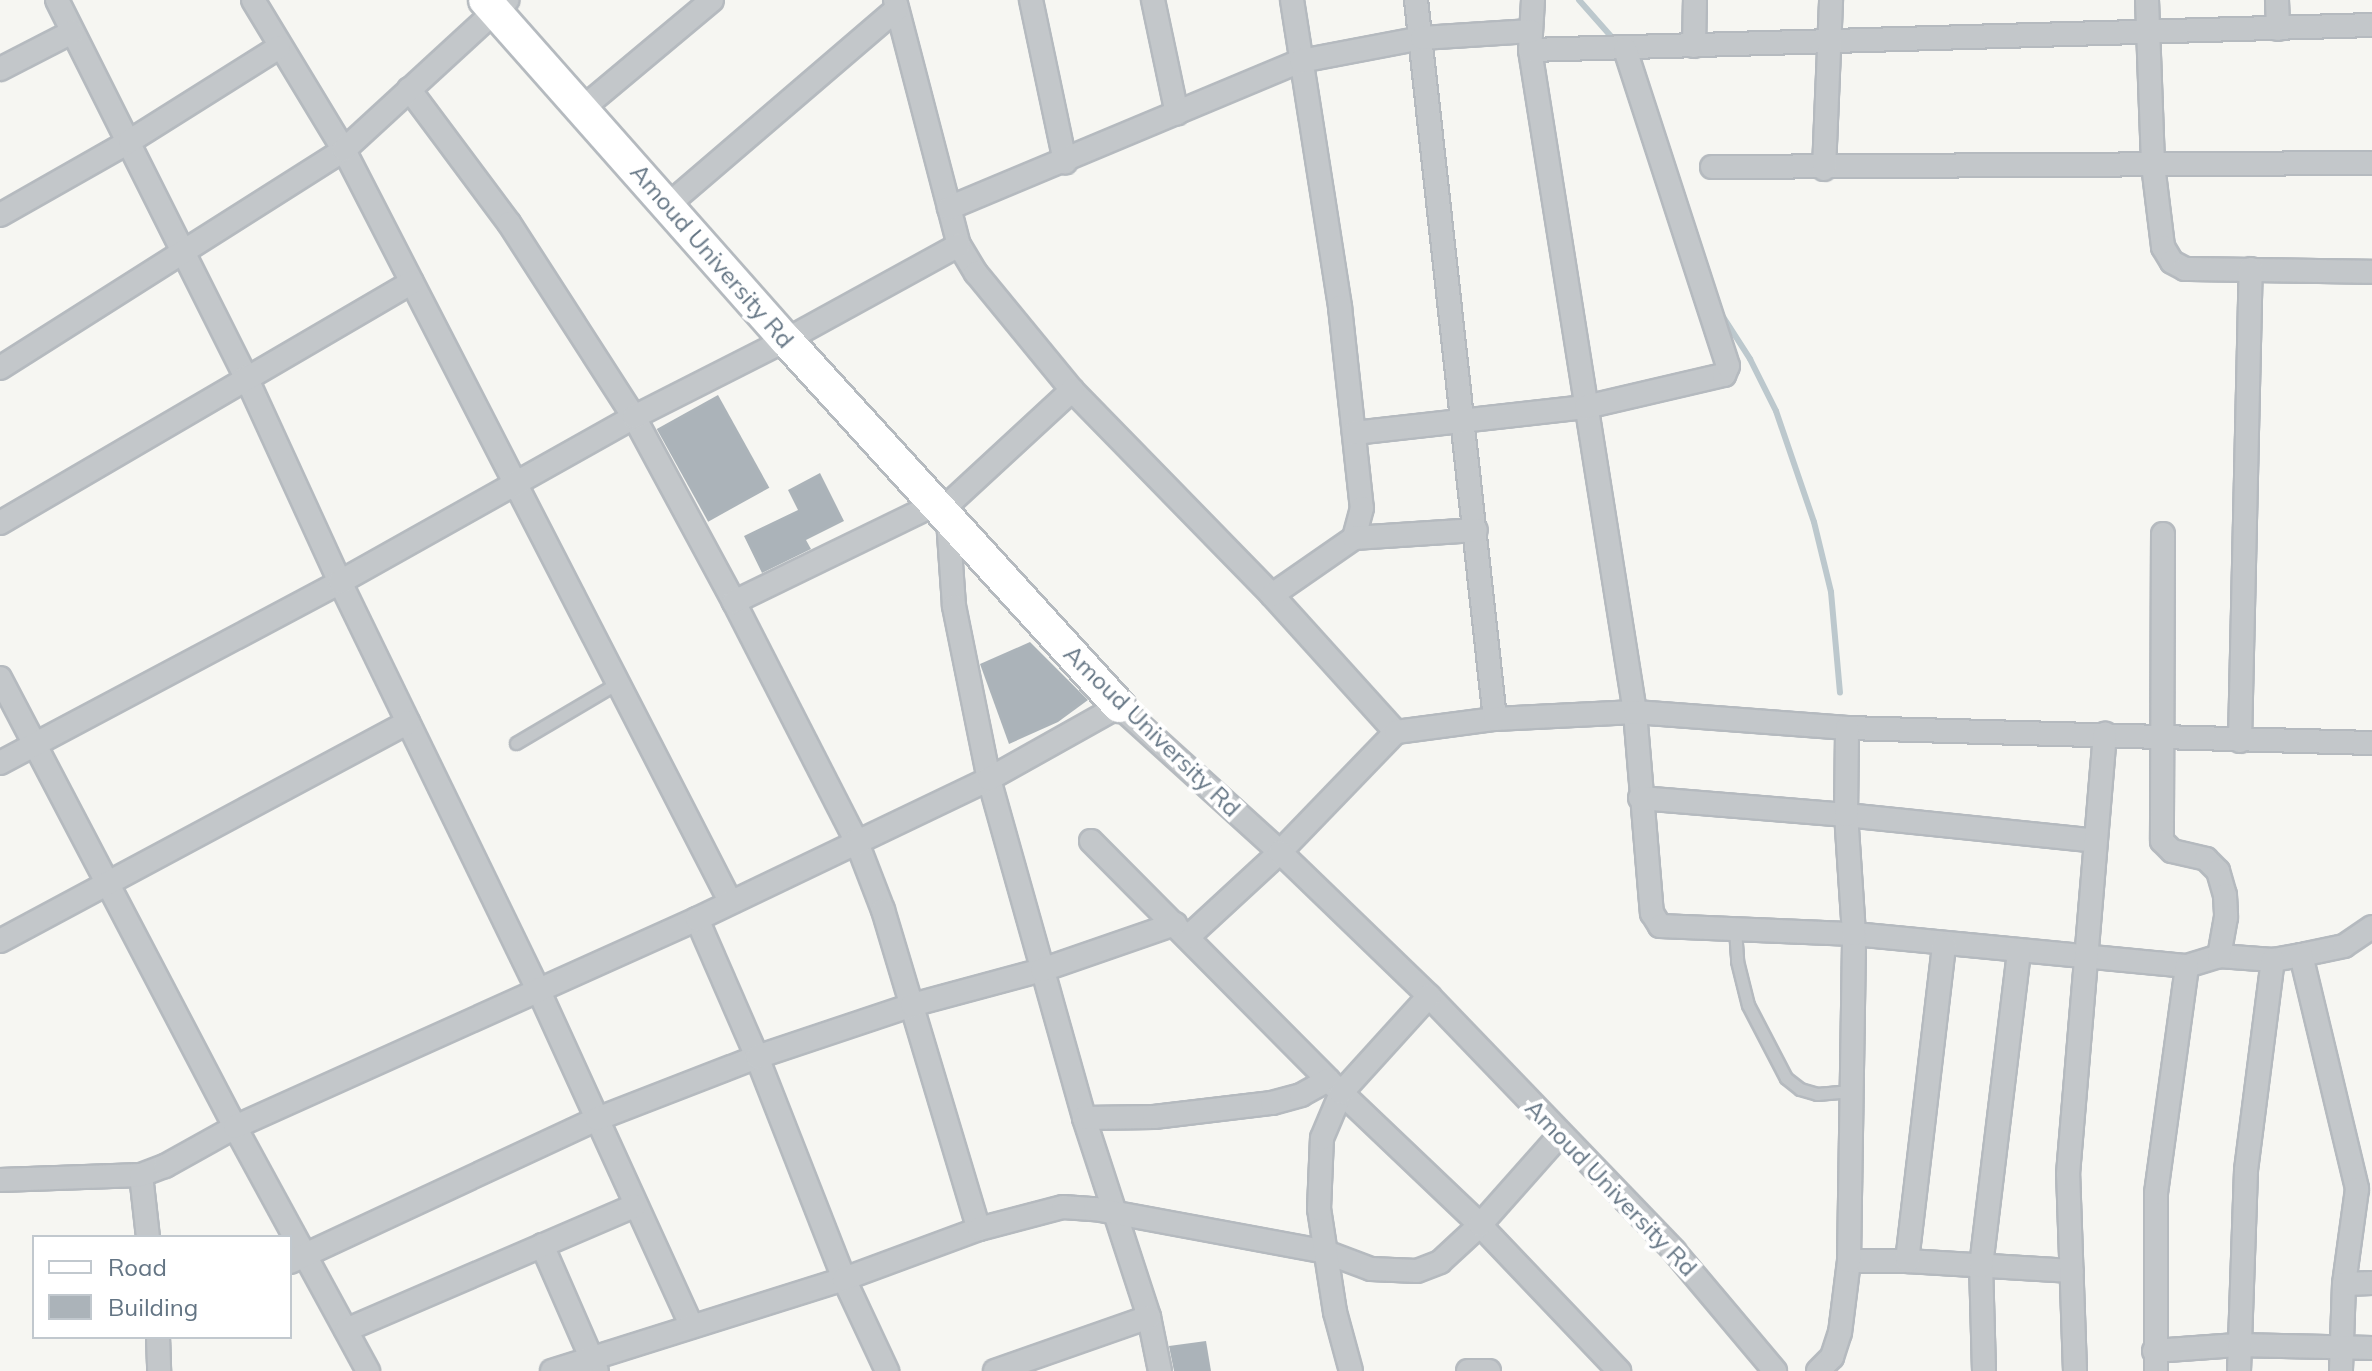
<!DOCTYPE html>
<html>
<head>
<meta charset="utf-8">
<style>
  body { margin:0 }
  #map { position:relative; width:2372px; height:1371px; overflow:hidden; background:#f6f6f2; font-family:Mulish,sans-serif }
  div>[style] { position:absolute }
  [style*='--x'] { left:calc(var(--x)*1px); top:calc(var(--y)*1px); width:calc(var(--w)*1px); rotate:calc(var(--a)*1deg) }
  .stream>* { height:6px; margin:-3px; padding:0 3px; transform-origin:3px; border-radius:3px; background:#bcc8cd }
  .building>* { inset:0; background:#abb3b9; transform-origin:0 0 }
  .roads { filter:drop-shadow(2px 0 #b5babf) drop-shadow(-2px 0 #b5babf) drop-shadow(0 2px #b5babf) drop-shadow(0 -2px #b5babf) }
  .lane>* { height:11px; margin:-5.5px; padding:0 5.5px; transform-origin:5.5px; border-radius:5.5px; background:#c3c7ca }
  .street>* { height:22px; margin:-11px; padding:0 11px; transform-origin:11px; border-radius:11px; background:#c3c7ca }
  .secondary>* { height:32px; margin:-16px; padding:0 16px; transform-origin:16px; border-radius:16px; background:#fff }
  span { translate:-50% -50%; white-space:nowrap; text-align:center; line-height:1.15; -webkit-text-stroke:8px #fff; paint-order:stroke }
  .street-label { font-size:24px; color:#647584 }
  .legend { position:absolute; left:32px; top:1235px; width:260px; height:104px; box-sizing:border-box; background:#fff; border:2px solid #c1c8ce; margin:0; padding:10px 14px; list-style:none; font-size:24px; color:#647584 }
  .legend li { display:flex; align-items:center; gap:16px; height:40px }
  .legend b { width:40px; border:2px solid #c1c8ce }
</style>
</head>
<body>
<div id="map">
  <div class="stream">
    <div style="--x:1579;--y:0;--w:56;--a:48.6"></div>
    <div style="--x:1720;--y:312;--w:56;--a:57.4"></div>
    <div style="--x:1750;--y:359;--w:58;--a:63.4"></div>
    <div style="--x:1776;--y:411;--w:117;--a:71.1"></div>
    <div style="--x:1814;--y:522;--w:72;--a:76.3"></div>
    <div style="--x:1831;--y:592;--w:101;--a:84.9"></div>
  </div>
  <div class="building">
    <div style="left:718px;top:395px;width:106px;height:70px;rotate:61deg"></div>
    <div style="clip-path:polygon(820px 473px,844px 521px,806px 540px,811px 549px,762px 573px,744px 536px,798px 510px,788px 490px)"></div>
    <div style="clip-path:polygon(1030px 642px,1088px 700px,1058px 722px,1009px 744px,980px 664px)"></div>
    <div style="clip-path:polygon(1206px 1341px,1211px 1371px,1174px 1371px,1169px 1346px)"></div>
  </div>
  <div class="roads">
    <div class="lane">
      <div style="--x:516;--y:743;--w:120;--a:-30.6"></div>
      <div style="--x:1735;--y:929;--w:32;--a:86"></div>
      <div style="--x:1737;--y:961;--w:45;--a:76"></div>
      <div style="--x:1748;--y:1005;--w:82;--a:62.5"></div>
      <div style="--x:1786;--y:1078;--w:18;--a:38"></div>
      <div style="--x:1800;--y:1089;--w:18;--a:16"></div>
      <div style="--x:1817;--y:1094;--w:34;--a:-5"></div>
    </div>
    <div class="street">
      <div style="--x:57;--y:0;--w:422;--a:63.4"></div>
      <div style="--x:246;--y:377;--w:226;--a:65.4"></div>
      <div style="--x:340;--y:582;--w:453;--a:64.1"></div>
      <div style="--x:538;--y:989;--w:371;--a:65.5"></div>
      <div style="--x:253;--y:0;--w:175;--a:58.8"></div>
      <div style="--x:344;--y:150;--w:844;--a:62.8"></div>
      <div style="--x:895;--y:0;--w:253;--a:75.4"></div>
      <div style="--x:959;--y:245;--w:33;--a:59"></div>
      <div style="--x:976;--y:273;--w:151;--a:50.6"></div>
      <div style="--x:1072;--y:390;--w:286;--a:45.7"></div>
      <div style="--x:1272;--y:595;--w:185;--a:47.9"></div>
      <div style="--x:1031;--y:0;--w:166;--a:78.1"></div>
      <div style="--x:1153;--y:0;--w:116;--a:78.1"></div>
      <div style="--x:1292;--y:0;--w:311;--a:81.1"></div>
      <div style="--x:1340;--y:307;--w:202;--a:83.8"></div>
      <div style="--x:1362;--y:508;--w:31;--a:105"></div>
      <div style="--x:1416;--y:0;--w:723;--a:83.73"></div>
      <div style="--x:1533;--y:0;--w:50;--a:93.4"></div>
      <div style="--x:1530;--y:50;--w:670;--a:80.99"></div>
      <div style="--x:1635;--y:712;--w:202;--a:85.2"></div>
      <div style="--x:1652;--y:913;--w:15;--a:58"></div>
      <div style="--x:1660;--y:926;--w:194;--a:2.4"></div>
      <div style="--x:1854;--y:934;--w:335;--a:5.5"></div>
      <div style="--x:2187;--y:966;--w:34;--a:-17"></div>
      <div style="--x:2219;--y:956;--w:54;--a:4.2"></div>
      <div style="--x:2273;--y:960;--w:34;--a:-10"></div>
      <div style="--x:2306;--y:954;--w:39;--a:-12"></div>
      <div style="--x:2344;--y:946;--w:34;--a:-34"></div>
      <div style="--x:2147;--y:0;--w:165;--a:87.9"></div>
      <div style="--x:2153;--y:165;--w:83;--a:83"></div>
      <div style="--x:2163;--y:247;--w:17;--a:59"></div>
      <div style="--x:2172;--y:262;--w:15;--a:28"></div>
      <div style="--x:2185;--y:269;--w:187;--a:0.9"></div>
      <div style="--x:2277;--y:0;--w:29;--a:88"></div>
      <div style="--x:1694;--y:46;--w:46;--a:-88.8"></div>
      <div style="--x:1530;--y:50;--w:842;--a:-1.7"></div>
      <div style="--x:0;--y:69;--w:81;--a:-27.2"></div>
      <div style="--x:409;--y:89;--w:167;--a:53.3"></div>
      <div style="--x:509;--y:223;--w:231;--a:57.2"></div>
      <div style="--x:634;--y:417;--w:210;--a:61.6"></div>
      <div style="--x:734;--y:602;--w:267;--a:62.9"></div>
      <div style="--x:856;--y:840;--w:75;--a:68.9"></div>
      <div style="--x:883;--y:910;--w:333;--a:73.3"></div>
      <div style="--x:583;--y:108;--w:168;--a:-39.9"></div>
      <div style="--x:1712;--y:167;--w:660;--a:-0.35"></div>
      <div style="--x:1824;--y:169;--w:169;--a:-87.6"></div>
      <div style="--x:668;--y:205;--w:301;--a:-40.6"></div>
      <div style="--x:949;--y:208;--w:381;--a:-22.7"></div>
      <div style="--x:1301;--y:61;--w:123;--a:-10.8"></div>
      <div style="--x:1422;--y:38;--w:109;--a:-3.7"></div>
      <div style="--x:0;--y:215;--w:150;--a:-29.6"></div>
      <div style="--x:130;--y:141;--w:176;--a:-32.2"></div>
      <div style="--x:0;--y:368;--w:407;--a:-32.4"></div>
      <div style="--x:344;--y:150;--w:222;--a:-42.6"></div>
      <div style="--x:1354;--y:433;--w:233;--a:-6.4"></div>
      <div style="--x:1586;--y:407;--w:142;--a:-13.1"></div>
      <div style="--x:1724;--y:375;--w:10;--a:-66"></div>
      <div style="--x:1728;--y:366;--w:333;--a:-108"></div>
      <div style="--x:940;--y:512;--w:180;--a:-42.7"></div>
      <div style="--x:948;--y:520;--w:86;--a:86"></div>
      <div style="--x:954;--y:606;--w:177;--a:78.6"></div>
      <div style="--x:989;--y:779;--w:352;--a:74.3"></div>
      <div style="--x:1084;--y:1118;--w:209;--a:71.9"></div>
      <div style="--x:1149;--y:1317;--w:55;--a:78.5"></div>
      <div style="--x:0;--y:523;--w:477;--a:-30.3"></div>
      <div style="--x:2163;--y:534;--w:307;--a:90.2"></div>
      <div style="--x:2162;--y:841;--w:14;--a:45"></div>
      <div style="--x:2172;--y:851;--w:35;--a:13"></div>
      <div style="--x:2206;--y:859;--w:17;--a:45"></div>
      <div style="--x:2218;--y:871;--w:25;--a:74"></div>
      <div style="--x:2225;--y:895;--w:22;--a:87"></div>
      <div style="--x:2226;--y:917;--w:40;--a:100"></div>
      <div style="--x:1272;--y:595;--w:100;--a:-34.8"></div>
      <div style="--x:1354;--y:538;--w:122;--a:-3.8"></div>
      <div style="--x:734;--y:602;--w:222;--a:-25.9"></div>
      <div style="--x:0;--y:678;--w:507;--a:62.37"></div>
      <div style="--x:235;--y:1127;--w:278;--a:61.4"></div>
      <div style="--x:2240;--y:741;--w:472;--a:-88.7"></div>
      <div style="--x:0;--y:763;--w:385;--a:-28"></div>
      <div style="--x:340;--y:582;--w:337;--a:-29.3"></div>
      <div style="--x:634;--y:417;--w:170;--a:-26.9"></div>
      <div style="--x:786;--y:340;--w:197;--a:-28.8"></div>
      <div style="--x:1640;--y:798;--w:207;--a:4.7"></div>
      <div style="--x:1846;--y:815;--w:251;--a:5.9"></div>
      <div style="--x:1091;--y:841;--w:337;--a:45.2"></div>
      <div style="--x:1328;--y:1080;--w:210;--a:43.6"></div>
      <div style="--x:1480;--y:1225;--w:202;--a:46.4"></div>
      <div style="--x:697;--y:919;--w:150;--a:66.5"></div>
      <div style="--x:757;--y:1057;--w:238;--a:68.6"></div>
      <div style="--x:844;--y:1279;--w:102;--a:64.9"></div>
      <div style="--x:1188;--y:937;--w:125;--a:-42.7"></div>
      <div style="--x:1280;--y:852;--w:167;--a:-46"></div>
      <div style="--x:1396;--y:732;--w:100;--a:-7.5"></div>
      <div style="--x:1495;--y:719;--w:140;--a:-2.9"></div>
      <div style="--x:1635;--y:712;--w:213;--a:4.3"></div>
      <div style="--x:1847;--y:728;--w:525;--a:1.64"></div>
      <div style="--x:0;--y:941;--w:463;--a:-28.2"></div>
      <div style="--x:2301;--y:955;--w:241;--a:76.5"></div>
      <div style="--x:2357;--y:1189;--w:96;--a:97.8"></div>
      <div style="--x:2344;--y:1284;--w:87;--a:92"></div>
      <div style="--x:1084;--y:1118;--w:70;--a:-0.8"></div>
      <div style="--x:1154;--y:1117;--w:119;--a:-6.8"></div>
      <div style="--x:1272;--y:1103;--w:30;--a:-15"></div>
      <div style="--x:1301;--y:1095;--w:31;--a:-29"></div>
      <div style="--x:141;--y:1175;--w:62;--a:83.6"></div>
      <div style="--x:0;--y:1180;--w:141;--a:-2"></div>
      <div style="--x:141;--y:1175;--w:26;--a:-21"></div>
      <div style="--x:165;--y:1166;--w:80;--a:-29.1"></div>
      <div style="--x:235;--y:1127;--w:507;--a:-24.24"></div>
      <div style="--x:697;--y:919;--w:324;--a:-25.6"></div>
      <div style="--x:989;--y:779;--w:149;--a:-29.3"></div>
      <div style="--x:1119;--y:706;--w:217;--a:42.2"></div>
      <div style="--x:1280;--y:852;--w:207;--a:44"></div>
      <div style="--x:1429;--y:996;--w:354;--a:46.1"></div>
      <div style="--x:1674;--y:1251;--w:157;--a:49.9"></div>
      <div style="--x:542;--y:1245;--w:137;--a:66.4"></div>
      <div style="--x:1849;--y:1261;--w:58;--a:0"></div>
      <div style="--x:1907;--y:1261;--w:165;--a:3.5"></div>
      <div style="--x:1907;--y:1261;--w:319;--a:-83.3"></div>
      <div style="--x:290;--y:1262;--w:339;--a:-25"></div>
      <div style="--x:597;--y:1119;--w:172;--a:-21.2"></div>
      <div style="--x:757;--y:1057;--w:163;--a:-18.5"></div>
      <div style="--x:912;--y:1005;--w:135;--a:-15.1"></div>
      <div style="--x:1042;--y:970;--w:141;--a:-19.1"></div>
      <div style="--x:2344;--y:1284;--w:28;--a:-2"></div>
      <div style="--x:346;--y:1330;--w:314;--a:-23.3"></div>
      <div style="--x:158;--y:1337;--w:34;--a:88"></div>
      <div style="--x:2154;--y:1351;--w:83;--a:-4.1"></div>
      <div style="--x:2237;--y:1345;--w:135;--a:1.3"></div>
      <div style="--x:552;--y:1371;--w:306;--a:-17.5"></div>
      <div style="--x:844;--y:1279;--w:144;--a:-20.3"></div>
      <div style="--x:979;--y:1229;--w:87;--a:-14.7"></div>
      <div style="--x:1063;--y:1207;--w:32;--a:4"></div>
      <div style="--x:1095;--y:1209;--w:235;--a:10.5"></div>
      <div style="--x:1326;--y:1252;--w:48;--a:20.7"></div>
      <div style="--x:1371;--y:1269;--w:46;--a:2.5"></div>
      <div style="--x:1417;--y:1271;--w:25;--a:-21"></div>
      <div style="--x:1440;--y:1262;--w:54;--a:-42.8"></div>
      <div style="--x:1480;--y:1225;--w:120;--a:-48.4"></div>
      <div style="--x:995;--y:1371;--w:163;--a:-19.3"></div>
      <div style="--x:1351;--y:1371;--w:61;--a:-105.2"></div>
      <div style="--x:1335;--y:1312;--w:104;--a:-98.8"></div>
      <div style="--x:1319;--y:1209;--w:71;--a:-87.6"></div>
      <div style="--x:1322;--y:1138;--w:49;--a:-67.1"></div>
      <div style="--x:1341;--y:1093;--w:131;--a:-47.8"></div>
      <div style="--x:1468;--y:1371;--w:21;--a:0"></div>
      <div style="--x:1818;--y:1371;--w:20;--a:-45"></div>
      <div style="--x:1832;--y:1357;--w:25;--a:-72"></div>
      <div style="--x:1840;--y:1333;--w:73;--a:-82.9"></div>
      <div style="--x:1849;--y:1261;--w:327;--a:-89.1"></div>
      <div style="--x:1854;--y:934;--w:119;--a:-93.8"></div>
      <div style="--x:1846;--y:815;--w:87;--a:-89.3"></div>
      <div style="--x:1984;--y:1371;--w:105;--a:-91.6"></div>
      <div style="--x:1981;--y:1266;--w:318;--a:-83.1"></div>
      <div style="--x:2075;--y:1371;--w:197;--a:-92"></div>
      <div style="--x:2068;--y:1174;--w:442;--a:-85.2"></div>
      <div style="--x:2156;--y:1371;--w:178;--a:-90"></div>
      <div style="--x:2156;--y:1193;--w:229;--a:-82.2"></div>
      <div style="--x:2239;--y:1371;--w:201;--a:-88"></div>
      <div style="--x:2246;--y:1170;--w:212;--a:-82.7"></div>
    </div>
    <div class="secondary">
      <div style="--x:485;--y:0;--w:454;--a:48.5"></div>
      <div style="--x:786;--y:340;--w:495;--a:47.7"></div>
    </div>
  </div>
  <div class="street-label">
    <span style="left:712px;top:256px;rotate:49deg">Amoud University Rd</span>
    <span style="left:1152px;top:731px;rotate:44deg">Amoud University Rd</span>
    <span style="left:1611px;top:1188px;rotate:46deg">Amoud University Rd</span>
  </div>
  <ul class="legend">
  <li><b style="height:10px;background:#fff"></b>Road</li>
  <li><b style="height:22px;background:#abb3b9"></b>Building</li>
  </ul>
</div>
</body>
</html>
